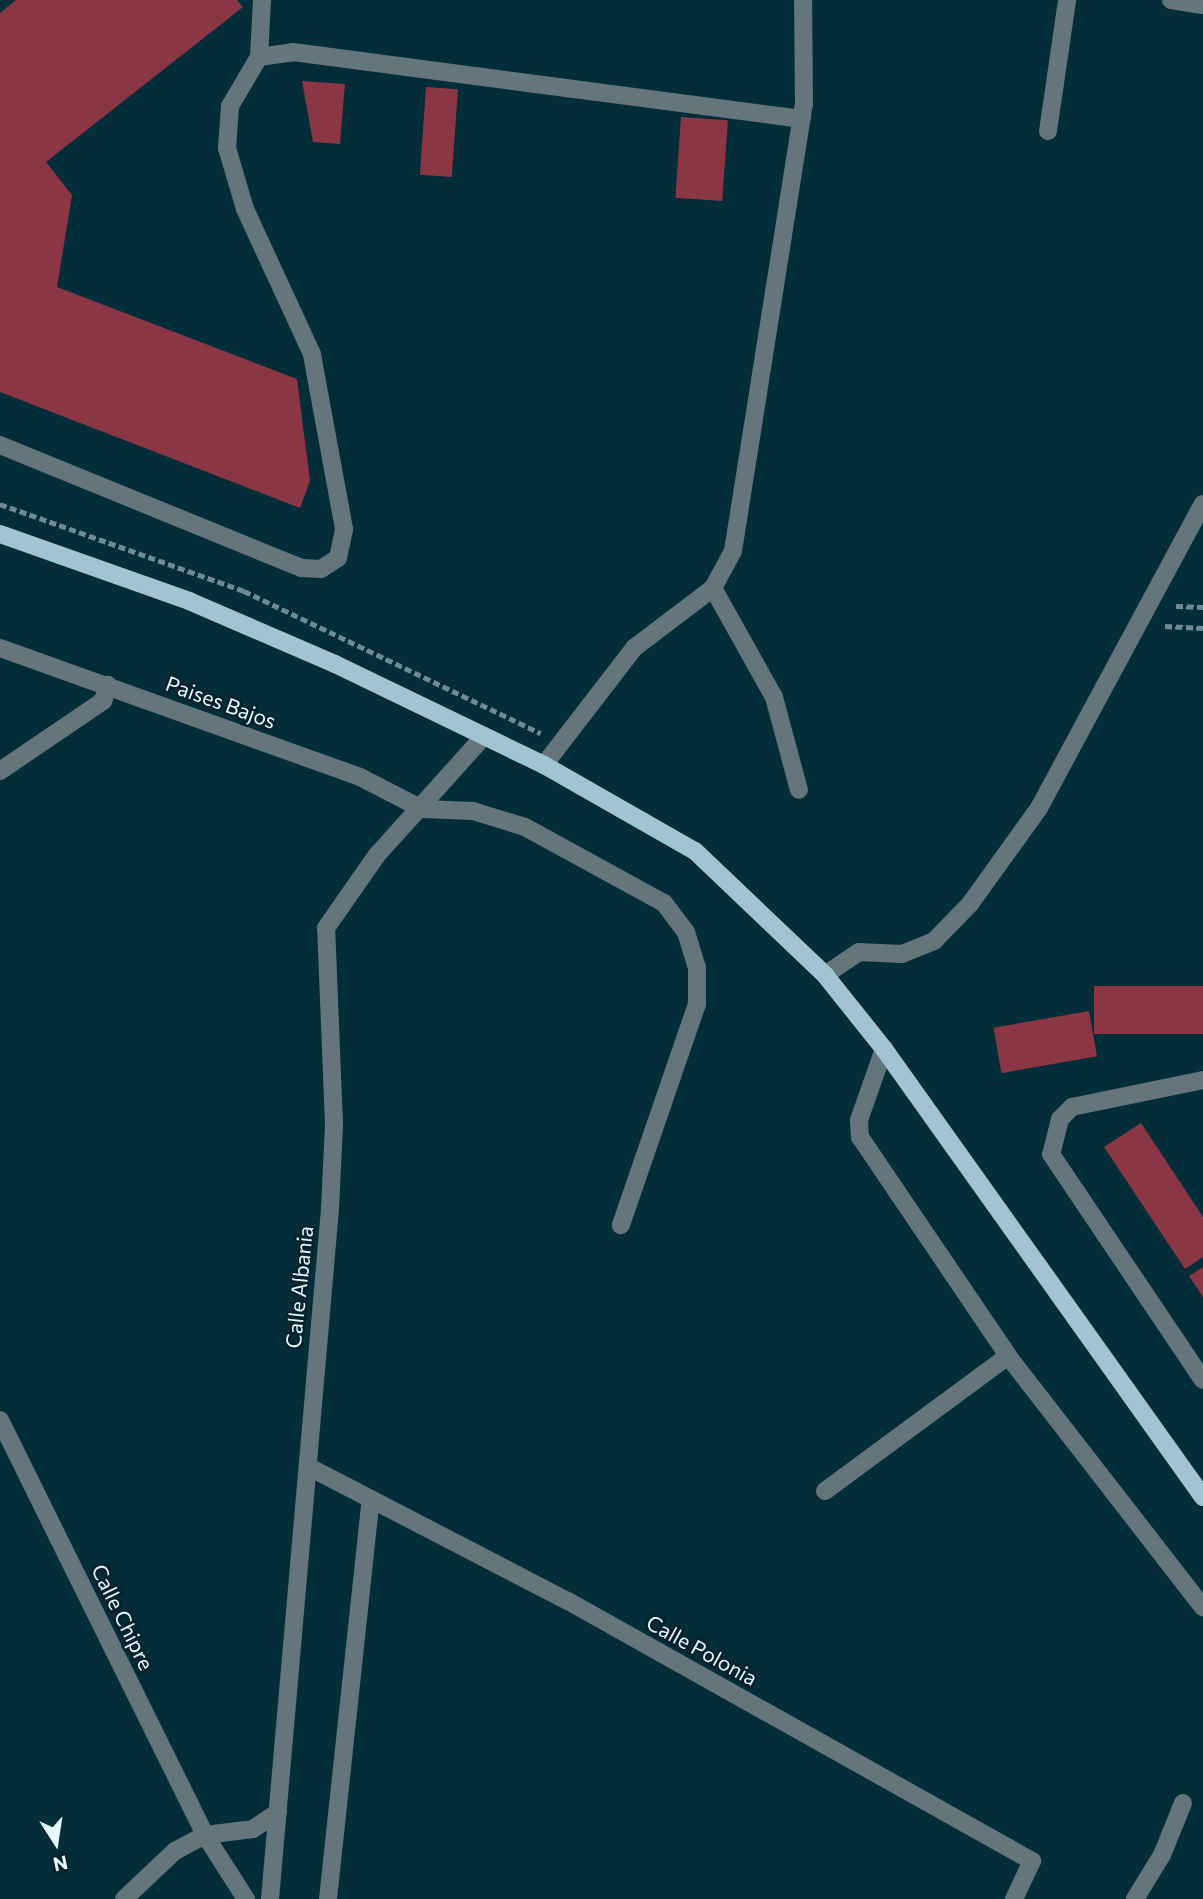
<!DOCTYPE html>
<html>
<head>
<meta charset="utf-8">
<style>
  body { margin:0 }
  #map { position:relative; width:1203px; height:1899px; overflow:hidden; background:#042d3a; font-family:Commissioner,sans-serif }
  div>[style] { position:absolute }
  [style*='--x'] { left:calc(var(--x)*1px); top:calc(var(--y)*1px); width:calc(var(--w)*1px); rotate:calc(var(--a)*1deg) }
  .building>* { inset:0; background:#8a3645; transform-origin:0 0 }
  .path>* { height:4.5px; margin-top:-2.25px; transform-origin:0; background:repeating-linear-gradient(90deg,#6e8b95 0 7px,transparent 0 10.5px) }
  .minor>* { height:18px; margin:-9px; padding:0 9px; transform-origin:9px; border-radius:9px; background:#65757c }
  .major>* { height:18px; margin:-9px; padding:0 9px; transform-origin:9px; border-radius:9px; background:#a2c4d2 }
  span { translate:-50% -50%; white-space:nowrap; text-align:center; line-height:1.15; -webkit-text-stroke:5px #05222c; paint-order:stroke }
  .street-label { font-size:21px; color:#e8f8ff }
  .north { position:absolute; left:21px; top:1808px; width:70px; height:70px; -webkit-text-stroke:5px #05222c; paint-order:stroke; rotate:168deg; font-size:19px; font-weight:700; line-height:28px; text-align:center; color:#e8f8ff }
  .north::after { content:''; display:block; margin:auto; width:24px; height:32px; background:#e8f8ff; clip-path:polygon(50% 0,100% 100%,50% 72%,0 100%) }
</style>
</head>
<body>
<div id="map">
  <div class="building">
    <div style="clip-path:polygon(16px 0,237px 0,243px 7px,46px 162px,72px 195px,57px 287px,297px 379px,310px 481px,300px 508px,0 392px,0 13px)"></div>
    <div style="clip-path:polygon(302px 81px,345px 84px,340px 144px,313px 142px)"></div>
    <div style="left:426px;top:87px;width:32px;height:88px;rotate:4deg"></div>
    <div style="left:681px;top:117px;width:47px;height:81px;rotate:4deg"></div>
    <div style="left:1203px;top:986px;width:48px;height:109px;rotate:90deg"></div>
    <div style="left:1089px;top:1011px;width:46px;height:97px;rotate:80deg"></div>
    <div style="clip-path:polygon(1141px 1123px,1203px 1217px,1203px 1257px,1185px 1269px,1104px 1147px)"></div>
    <div style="clip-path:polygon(1203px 1267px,1203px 1297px,1189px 1276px)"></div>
  </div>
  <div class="path">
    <div style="--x:0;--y:504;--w:259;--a:19.6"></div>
    <div style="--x:244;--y:591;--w:329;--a:25.6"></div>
    <div style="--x:1176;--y:606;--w:27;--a:2"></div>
    <div style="--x:1165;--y:626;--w:38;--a:3"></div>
  </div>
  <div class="minor">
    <div style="--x:1171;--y:0;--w:32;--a:9"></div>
    <div style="--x:259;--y:57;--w:34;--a:-8"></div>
    <div style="--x:293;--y:52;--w:513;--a:7.5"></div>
    <div style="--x:1048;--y:131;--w:132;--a:-81.7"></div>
    <div style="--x:0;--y:445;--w:326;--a:22.2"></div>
    <div style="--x:302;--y:568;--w:19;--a:3"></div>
    <div style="--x:321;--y:569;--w:20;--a:-33"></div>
    <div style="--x:338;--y:558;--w:30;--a:-78"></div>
    <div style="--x:344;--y:529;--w:178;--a:-100.4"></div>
    <div style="--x:312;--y:354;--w:160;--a:-114.8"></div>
    <div style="--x:245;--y:209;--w:64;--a:-106.4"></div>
    <div style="--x:227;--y:148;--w:42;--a:-85.9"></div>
    <div style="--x:230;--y:106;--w:57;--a:-59.4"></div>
    <div style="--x:259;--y:57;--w:57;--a:-87"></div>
    <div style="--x:713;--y:588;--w:125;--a:60.8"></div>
    <div style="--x:774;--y:697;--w:96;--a:75"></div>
    <div style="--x:0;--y:648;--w:382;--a:19.7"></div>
    <div style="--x:360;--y:777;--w:70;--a:27.3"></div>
    <div style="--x:422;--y:809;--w:51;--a:2.2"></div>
    <div style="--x:473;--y:811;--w:54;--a:17.1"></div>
    <div style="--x:525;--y:827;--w:158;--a:28.7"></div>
    <div style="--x:664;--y:903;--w:36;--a:53"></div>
    <div style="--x:686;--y:932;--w:37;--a:73"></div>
    <div style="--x:697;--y:967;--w:37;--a:90"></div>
    <div style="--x:697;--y:1004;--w:234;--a:109"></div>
    <div style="--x:544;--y:765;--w:148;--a:-52.4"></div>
    <div style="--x:634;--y:648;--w:99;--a:-37.2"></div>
    <div style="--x:713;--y:588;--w:42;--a:-61.6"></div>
    <div style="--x:733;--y:551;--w:452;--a:-81"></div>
    <div style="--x:804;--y:105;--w:105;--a:-90.5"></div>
    <div style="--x:0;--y:771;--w:125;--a:-34.2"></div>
    <div style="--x:103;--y:701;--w:17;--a:-73"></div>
    <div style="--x:825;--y:975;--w:41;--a:-34.1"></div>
    <div style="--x:859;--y:952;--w:43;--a:2.7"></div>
    <div style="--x:902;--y:954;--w:35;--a:-22"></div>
    <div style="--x:934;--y:941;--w:52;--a:-45.8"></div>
    <div style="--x:970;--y:904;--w:118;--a:-54.3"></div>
    <div style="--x:1039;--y:808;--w:345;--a:-61.7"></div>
    <div style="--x:884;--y:1049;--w:75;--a:109.4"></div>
    <div style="--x:859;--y:1120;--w:17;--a:87"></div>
    <div style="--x:860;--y:1137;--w:264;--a:55.9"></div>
    <div style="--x:1008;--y:1356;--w:318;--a:52.2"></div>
    <div style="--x:1203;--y:1080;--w:134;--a:168.4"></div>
    <div style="--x:1072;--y:1107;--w:17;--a:135"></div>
    <div style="--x:1060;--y:1119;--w:36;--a:104"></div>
    <div style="--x:1051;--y:1154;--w:272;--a:56.1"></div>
    <div style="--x:0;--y:1420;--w:463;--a:63.7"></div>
    <div style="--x:205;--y:1835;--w:76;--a:57.4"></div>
    <div style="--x:309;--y:1467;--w:292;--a:27.4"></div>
    <div style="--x:568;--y:1601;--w:532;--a:29.26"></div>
    <div style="--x:1032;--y:1861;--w:42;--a:115.3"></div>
    <div style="--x:825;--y:1491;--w:227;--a:-36.4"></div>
    <div style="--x:124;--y:1899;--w:70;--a:-43.3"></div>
    <div style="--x:175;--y:1851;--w:34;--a:-28"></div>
    <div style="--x:205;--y:1835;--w:48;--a:-7.1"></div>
    <div style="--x:253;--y:1829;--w:30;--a:-34"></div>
    <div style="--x:270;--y:1899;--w:693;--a:-85.03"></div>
    <div style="--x:330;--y:1209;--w:85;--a:-87.3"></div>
    <div style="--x:334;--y:1124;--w:196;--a:-92.3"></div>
    <div style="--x:326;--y:928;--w:89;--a:-55.1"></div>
    <div style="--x:377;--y:855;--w:160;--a:-48"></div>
    <div style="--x:328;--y:1899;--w:402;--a:-83.9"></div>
    <div style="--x:1135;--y:1899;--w:52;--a:-58.5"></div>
    <div style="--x:1162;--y:1855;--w:56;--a:-68"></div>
  </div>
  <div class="major">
    <div style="--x:0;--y:534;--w:201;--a:19.5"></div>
    <div style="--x:189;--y:601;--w:159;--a:23.3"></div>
    <div style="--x:335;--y:664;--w:232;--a:25.8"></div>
    <div style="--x:544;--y:765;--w:174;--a:29.7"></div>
    <div style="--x:695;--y:851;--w:180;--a:43.6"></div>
    <div style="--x:825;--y:975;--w:95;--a:51.4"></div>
    <div style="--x:884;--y:1049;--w:550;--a:54.55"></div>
  </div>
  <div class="street-label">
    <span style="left:221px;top:702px;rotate:20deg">Paises Bajos</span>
    <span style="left:299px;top:1287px;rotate:-84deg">Calle Albania</span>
    <span style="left:123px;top:1617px;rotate:64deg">Calle Chipre</span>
    <span style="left:702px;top:1650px;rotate:29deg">Calle Polonia</span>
  </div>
  <div class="north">N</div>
</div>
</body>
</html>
